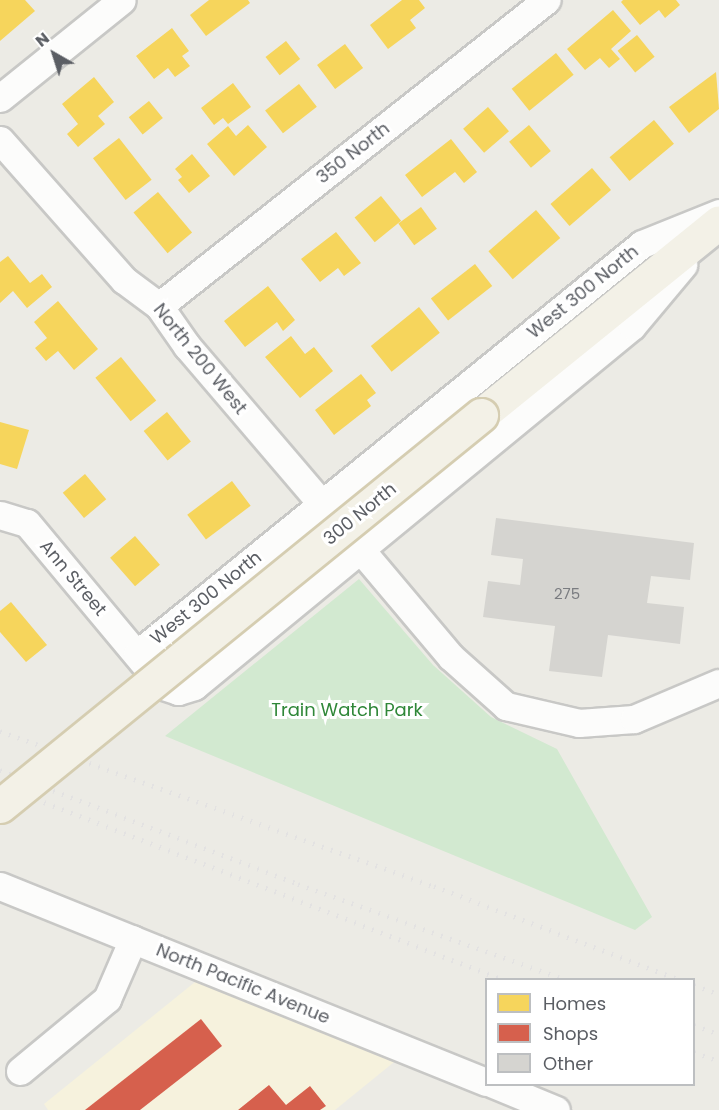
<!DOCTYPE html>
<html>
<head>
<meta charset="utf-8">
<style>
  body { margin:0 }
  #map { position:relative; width:719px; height:1110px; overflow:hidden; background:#ecebe5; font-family:Poppins,sans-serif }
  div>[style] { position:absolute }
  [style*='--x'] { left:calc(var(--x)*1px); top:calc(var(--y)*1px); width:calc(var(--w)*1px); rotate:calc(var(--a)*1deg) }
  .commercial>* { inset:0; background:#f6f2dd }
  .green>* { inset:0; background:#d2e9d0 }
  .homes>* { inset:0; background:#f6d55c; transform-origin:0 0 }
  .shops>* { inset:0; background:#d6604d }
  .building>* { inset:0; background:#d5d4d0 }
  .roads { filter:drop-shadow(2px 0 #c8c8c6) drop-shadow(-2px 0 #c8c8c6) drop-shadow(0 2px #c8c8c6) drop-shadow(0 -2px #c8c8c6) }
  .minor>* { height:27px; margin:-13.5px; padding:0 13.5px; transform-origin:13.5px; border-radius:13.5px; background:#fcfcfb }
  .major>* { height:33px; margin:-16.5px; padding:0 16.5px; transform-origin:16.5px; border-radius:16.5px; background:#f3f1e7 }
  .rail>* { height:4.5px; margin-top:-2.25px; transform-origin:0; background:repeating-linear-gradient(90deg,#e3e2e2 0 1.5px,transparent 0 9.5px) }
  .bridges { filter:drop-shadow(2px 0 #d5cdb1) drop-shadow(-2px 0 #d5cdb1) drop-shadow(0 2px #d5cdb1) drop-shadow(0 -2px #d5cdb1) }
  .major-bridge>* { height:33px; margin:-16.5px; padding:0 16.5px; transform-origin:16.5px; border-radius:16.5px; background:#f3f1e7 }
  span { translate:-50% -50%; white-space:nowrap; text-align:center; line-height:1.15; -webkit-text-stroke:6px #fff; paint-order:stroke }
  .number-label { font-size:15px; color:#7a7c80 }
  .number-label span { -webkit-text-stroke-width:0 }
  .street-label { font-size:18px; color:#5b5e64 }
  .park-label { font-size:18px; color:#2f8738 }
  .legend { position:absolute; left:485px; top:978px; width:210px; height:108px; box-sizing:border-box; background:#fff; border:2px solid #bdbfc1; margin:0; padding:8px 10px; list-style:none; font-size:18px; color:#5b5e64 }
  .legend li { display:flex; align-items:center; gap:12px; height:30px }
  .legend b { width:30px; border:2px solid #bdbfc1 }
  .north { position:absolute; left:24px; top:24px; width:60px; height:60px; -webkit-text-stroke:4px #fff; paint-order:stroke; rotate:321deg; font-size:16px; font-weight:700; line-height:24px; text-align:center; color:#5b5e64 }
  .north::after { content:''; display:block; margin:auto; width:21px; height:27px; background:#5b5e64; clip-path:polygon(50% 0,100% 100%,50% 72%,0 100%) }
</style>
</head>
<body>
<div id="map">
  <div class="commercial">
    <div style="clip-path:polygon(200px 978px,399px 1058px,335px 1110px,48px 1110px,44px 1104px)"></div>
  </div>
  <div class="green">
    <div style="clip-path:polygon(359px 579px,433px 665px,491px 717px,557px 749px,652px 917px,635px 930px,165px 736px)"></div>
  </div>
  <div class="homes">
    <div style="clip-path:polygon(0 0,25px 0,35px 11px,0 41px)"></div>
    <div style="clip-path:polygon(209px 0,248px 0,250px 3px,206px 36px,190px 15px)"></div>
    <div style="clip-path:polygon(402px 0,419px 0,425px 8px,410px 20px,416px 28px,388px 49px,370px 25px)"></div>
    <div style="clip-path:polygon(623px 0,676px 0,680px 5px,665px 18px,659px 10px,640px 25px,621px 2px)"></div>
    <div style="clip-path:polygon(613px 10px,631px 31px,611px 49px,620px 59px,609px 68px,600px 58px,585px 70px,567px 49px)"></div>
    <div style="clip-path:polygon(172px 28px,189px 51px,182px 56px,190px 66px,175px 77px,168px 68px,154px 79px,136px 56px)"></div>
    <div style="left:637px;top:35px;width:28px;height:25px;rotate:51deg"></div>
    <div style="left:286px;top:41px;width:23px;height:26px;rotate:52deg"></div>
    <div style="left:345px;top:44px;width:30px;height:35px;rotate:53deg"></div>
    <div style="left:556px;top:53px;width:28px;height:57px;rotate:51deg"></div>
    <div style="clip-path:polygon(716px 72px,719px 109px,689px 133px,669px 107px)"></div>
    <div style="clip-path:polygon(94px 77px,114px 102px,98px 116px,105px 124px,78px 147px,67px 134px,78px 124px,62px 104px)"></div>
    <div style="clip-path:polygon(233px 83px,251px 107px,228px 124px,223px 118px,214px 125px,201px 108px)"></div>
    <div style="left:299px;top:84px;width:29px;height:43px;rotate:52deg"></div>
    <div style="left:149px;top:101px;width:22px;height:26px;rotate:51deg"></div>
    <div style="left:488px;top:107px;width:32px;height:33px;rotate:49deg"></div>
    <div style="left:654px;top:120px;width:31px;height:58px;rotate:50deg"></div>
    <div style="clip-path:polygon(248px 125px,267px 147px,234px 176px,207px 144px,228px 126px,236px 136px)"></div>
    <div style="left:529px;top:125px;width:34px;height:26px;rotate:50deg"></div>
    <div style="left:119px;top:138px;width:53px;height:33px;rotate:52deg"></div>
    <div style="clip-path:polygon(451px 139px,477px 172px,464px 183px,455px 172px,422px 197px,405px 175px)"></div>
    <div style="clip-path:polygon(192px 154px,210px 176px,189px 193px,178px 180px,182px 177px,175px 169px)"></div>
    <div style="left:592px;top:168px;width:29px;height:55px;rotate:49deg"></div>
    <div style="left:158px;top:192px;width:53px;height:32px;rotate:50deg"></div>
    <div style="left:381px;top:196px;width:32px;height:34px;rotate:51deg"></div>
    <div style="left:421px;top:207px;width:27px;height:28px;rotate:54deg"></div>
    <div style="left:536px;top:210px;width:37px;height:63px;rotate:49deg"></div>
    <div style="clip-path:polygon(336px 232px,361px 263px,344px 276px,338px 268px,320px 282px,301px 259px)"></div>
    <div style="clip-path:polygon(8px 256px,30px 283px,42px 274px,52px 287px,27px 308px,13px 291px,0 303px,0 262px)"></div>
    <div style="left:475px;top:264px;width:28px;height:56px;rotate:52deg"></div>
    <div style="clip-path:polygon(268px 286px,295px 320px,283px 331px,277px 322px,245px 347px,224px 321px)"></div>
    <div style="clip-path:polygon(58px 301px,98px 349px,74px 370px,58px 351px,46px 361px,35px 348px,47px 338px,34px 322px)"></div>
    <div style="left:419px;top:307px;width:33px;height:62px;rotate:51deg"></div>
    <div style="clip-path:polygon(291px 336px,305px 354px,314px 347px,333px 371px,300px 398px,265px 357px)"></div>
    <div style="left:121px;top:357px;width:56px;height:33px;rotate:51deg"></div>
    <div style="clip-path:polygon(361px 374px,376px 393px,367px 400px,371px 406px,334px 435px,315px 410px)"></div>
    <div style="left:167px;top:412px;width:38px;height:30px;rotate:51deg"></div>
    <div style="clip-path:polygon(0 422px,29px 430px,17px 469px,0 464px)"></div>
    <div style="left:85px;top:474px;width:33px;height:29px;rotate:50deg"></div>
    <div style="left:232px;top:481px;width:31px;height:56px;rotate:53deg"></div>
    <div style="left:135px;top:536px;width:38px;height:33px;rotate:49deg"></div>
    <div style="clip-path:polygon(11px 602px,47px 645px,26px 662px,0 632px,0 611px)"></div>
  </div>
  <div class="shops">
    <div style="clip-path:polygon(201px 1019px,222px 1046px,140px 1110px,85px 1110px)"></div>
    <div style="clip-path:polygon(269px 1085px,286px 1105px,310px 1086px,326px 1106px,320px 1110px,238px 1110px)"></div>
  </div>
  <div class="building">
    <div style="clip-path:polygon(496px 518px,694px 543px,690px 580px,651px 576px,647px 603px,684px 607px,680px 644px,608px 635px,602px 677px,549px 671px,555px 626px,483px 617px,488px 581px,520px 585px,523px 559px,491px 555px)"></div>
  </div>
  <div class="roads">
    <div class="minor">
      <div style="--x:0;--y:98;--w:156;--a:-38.8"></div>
      <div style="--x:0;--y:140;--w:187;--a:48.5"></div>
      <div style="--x:124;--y:280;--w:44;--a:36.6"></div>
      <div style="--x:159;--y:306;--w:49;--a:55"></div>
      <div style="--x:187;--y:346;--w:208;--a:49.5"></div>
      <div style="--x:159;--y:306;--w:494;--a:-38.3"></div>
      <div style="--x:0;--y:515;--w:28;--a:17"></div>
      <div style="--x:27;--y:523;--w:212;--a:50.2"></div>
      <div style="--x:163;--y:686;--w:16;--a:18"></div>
      <div style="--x:178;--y:691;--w:17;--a:-17"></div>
      <div style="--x:194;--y:686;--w:567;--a:-39.42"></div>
      <div style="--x:632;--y:326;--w:80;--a:-50.1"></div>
      <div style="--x:360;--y:549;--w:141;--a:49.9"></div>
      <div style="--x:451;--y:657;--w:74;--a:41.7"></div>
      <div style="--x:506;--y:706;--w:75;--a:13.1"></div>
      <div style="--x:579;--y:723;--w:55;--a:-4.2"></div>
      <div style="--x:634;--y:719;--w:92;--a:-23"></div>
      <div style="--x:137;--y:654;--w:650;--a:-39.07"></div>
      <div style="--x:642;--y:244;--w:83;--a:-21.9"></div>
      <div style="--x:0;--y:886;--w:524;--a:21.96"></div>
      <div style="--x:20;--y:1071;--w:113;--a:-39.6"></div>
      <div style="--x:107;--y:999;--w:65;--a:-66.6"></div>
      <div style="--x:493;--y:1084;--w:68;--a:22.4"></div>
    </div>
    <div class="major">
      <div style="--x:481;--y:415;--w:306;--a:-39"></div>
    </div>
  </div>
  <div class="rail">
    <div style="--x:0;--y:731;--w:461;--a:19.7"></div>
    <div style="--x:434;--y:886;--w:263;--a:20.9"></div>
    <div style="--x:0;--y:770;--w:319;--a:20.9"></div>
    <div style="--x:298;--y:884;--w:285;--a:19.7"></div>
    <div style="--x:0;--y:785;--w:540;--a:21.15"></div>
    <div style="--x:694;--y:985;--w:27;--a:20"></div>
    <div style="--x:694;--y:1025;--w:27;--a:20"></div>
    <div style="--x:694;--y:1052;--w:27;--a:20"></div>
  </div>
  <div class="bridges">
    <div class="major-bridge">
      <div style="--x:0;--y:806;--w:620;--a:-39.11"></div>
    </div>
  </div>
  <div class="number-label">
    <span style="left:567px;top:594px">275</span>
  </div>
  <div class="street-label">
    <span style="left:353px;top:153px;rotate:-38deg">350 North</span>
    <span style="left:583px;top:292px;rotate:-39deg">West 300 North</span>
    <span style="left:200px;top:359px;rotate:51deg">North 200 West</span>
    <span style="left:360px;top:514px;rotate:-39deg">300 North</span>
    <span style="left:73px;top:578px;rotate:50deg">Ann Street</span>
    <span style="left:206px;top:598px;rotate:-39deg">West 300 North</span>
    <span style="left:243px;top:984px;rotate:22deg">North Pacific Avenue</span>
  </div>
  <div class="park-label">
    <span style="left:347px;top:710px">Train Watch Park</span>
  </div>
  <ul class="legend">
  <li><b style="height:16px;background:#f6d55c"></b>Homes</li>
  <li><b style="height:16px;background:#d6604d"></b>Shops</li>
  <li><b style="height:16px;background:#d5d4d0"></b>Other</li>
  </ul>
  <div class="north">N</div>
</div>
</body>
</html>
